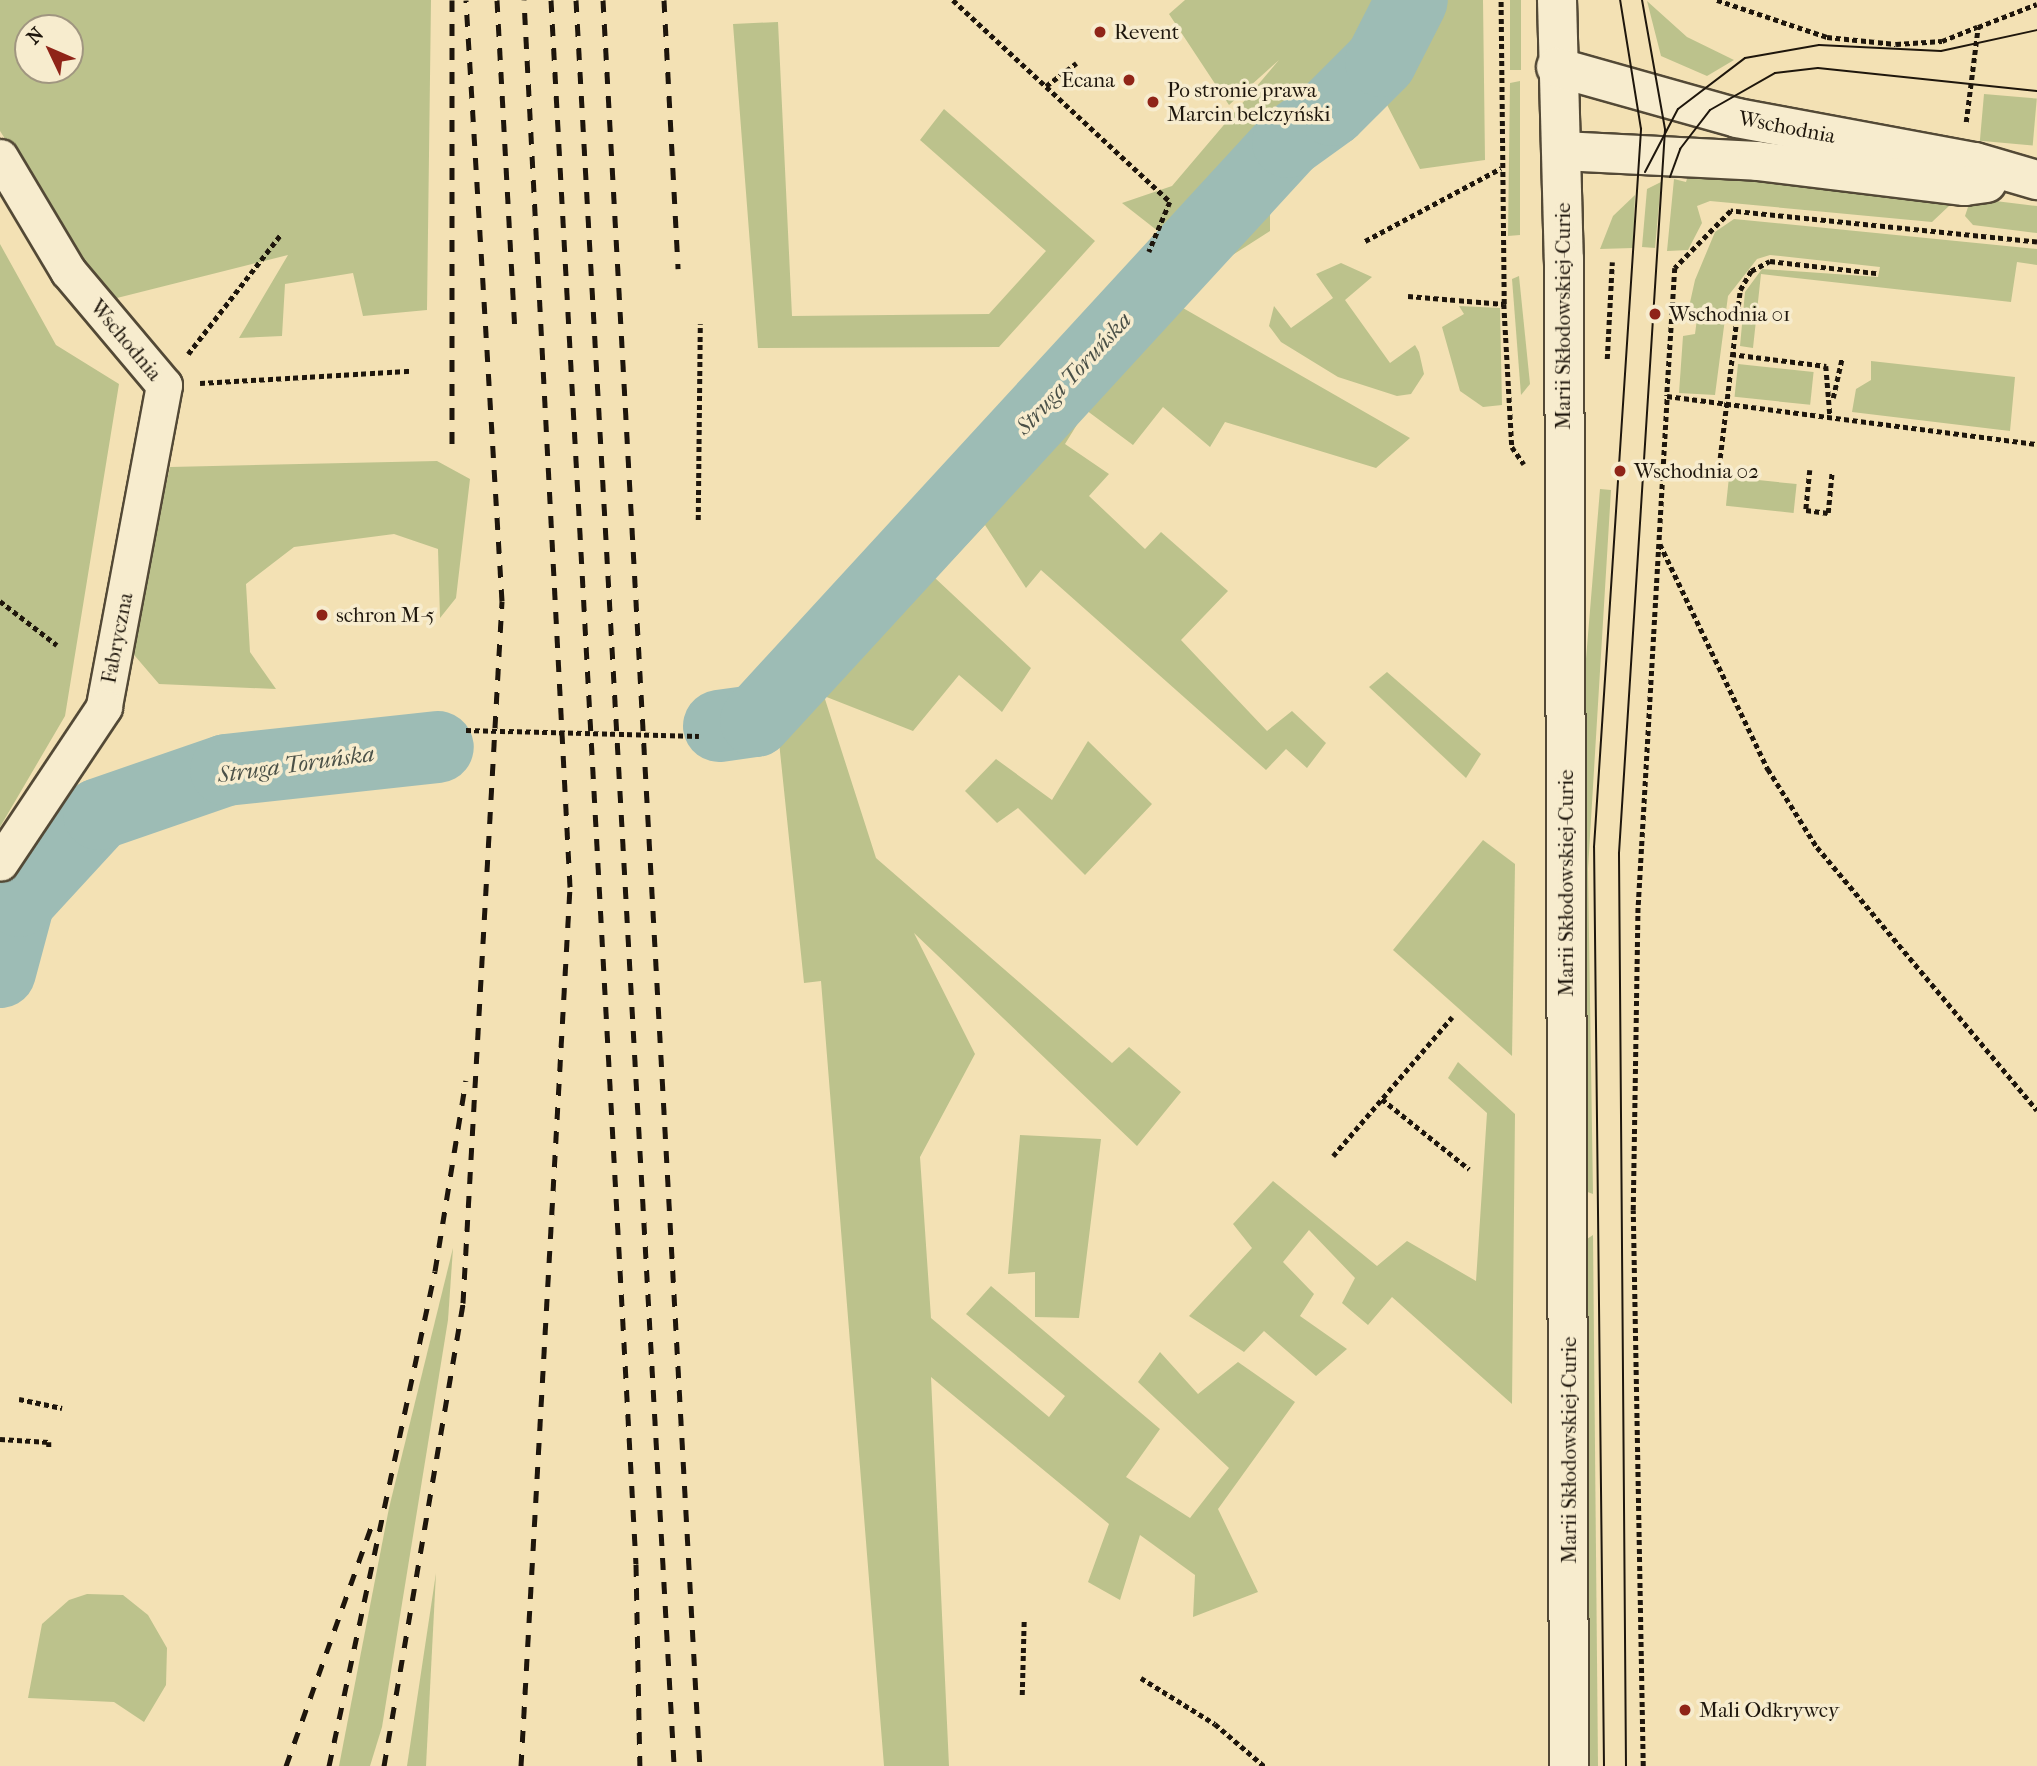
<!DOCTYPE html>
<html>
<head>
<meta charset="utf-8">
<style>
  body { margin:0 }
  #map { position:relative; width:2037px; height:1766px; overflow:hidden; background:#f3e1b4; font-family:"IM FELL French Canon",serif }
  div>[style] { position:absolute }
  [style*='--x'] { left:calc(var(--x)*1px); top:calc(var(--y)*1px); width:calc(var(--w)*1px); rotate:calc(var(--a)*1deg) }
  .green>* { inset:0; background:#bcc28c; transform-origin:0 0 }
  .river>* { height:72px; margin:-36px; padding:0 36px; transform-origin:36px; border-radius:36px; background:#9dbcb5 }
  .path>* { height:4.5px; margin-top:-2.25px; transform-origin:0; background:repeating-linear-gradient(90deg,#1e160c 0 5px,transparent 0 8.5px) }
  .roads { filter:drop-shadow(2px 0 #534936) drop-shadow(-2px 0 #534936) drop-shadow(0 2px #534936) drop-shadow(0 -2px #534936) }
  .minor>* { height:35px; margin:-17.5px; padding:0 17.5px; transform-origin:17.5px; border-radius:17.5px; background:#f7ecce }
  .tertiary>* { height:38px; margin:-19px; padding:0 19px; transform-origin:19px; border-radius:19px; background:#f7ecce }
  .tram>* { height:2px; margin:-1px; padding:0 1px; transform-origin:1px; border-radius:1px; background:#1e160c }
  .rail>* { height:5px; margin-top:-2.5px; transform-origin:0; background:repeating-linear-gradient(90deg,#1e160c 0 12px,transparent 0 24px) }
  .dots>* { width:19px; height:19px; translate:-50% -50%; box-sizing:border-box; border:4px solid #f7ecce; border-radius:50% }
  span { translate:-50% -50%; white-space:nowrap; text-align:center; line-height:1.15; -webkit-text-stroke:7px #f7ecce; paint-order:stroke }
  .poi-label { font-size:21px; color:#1e160c }
  .left { translate:0 -50%; text-align:left }
  .right { translate:-100% -50%; text-align:right }
  .street-label { font-size:21px; color:#1e160c }
  .water-label { font-size:23px; color:#4a5047; font-style:italic }
  .north { position:absolute; left:14px; top:14px; width:70px; height:70px; box-sizing:border-box; background:#f7ecce; border:2px solid #a09680; border-radius:50%; rotate:314deg; font-size:19px; font-weight:700; line-height:28px; text-align:center; color:#1e160c }
  .north::after { content:''; display:block; margin:auto; width:24px; height:32px; background:#8f2418; clip-path:polygon(50% 0,100% 100%,50% 72%,0 100%) }
</style>
</head>
<body>
<div id="map">
  <div class="green">
    <div style="clip-path:polygon(evenodd,0 0,431px 0,427px 310px,363px 316px,353px 273px,285px 284px,282px 336px,239px 338px,288px 255px,109px 300px,0 131px,0 0,28px 28px,70px 28px,70px 70px,28px 70px,28px 28px)"></div>
    <div style="clip-path:polygon(1185px 0,1483px 0,1485px 160px,1420px 169px,1384px 99px,1280px 169px,1270px 194px,1270px 231px,1231px 256px,1200px 264px,1122px 203px,1172px 186px,1279px 60px,1229px 105px,1169px 14px)"></div>
    <div style="left:1510px;top:0;width:11px;height:70px"></div>
    <div style="clip-path:polygon(1647px 1px,1687px 37px,1734px 60px,1707px 76px,1661px 56px)"></div>
    <div style="clip-path:polygon(778px 22px,792px 316px,989px 314px,1046px 251px,920px 140px,944px 109px,1095px 241px,999px 347px,758px 348px,733px 24px)"></div>
    <div style="clip-path:polygon(1520px 81px,1520px 235px,1508px 236px,1510px 83px)"></div>
    <div style="left:1984px;top:94px;width:53px;height:47px;rotate:5deg"></div>
    <div style="clip-path:polygon(1689px 172px,1950px 197px,1950px 205px,1932px 222px,1710px 201px,1697px 206px,1702px 223px,1688px 250px,1667px 251px,1674px 179px,1686px 182px)"></div>
    <div style="clip-path:polygon(1661px 182px,1655px 248px,1642px 247px,1647px 189px)"></div>
    <div style="clip-path:polygon(1635px 195px,1633px 248px,1600px 249px,1613px 216px)"></div>
    <div style="clip-path:polygon(1971px 198px,2037px 206px,2037px 233px,1973px 225px,1965px 216px)"></div>
    <div style="clip-path:polygon(1734px 219px,2037px 249px,2037px 265px,2017px 262px,2011px 302px,1761px 274px,1753px 348px,1740px 346px,1745px 292px,1762px 269px,1878px 277px,1880px 267px,1770px 255px,1757px 259px,1728px 296px,1715px 395px,1679px 393px,1683px 336px,1695px 334px,1698px 311px,1689px 307px,1695px 280px,1715px 232px)"></div>
    <div style="clip-path:polygon(0 244px,56px 345px,119px 384px,65px 716px,0 827px)"></div>
    <div style="clip-path:polygon(1341px 263px,1372px 277px,1345px 300px,1390px 363px,1415px 345px,1419px 352px,1424px 374px,1411px 394px,1397px 396px,1338px 377px,1281px 342px,1269px 326px,1274px 306px,1291px 328px,1333px 298px,1316px 274px)"></div>
    <div style="clip-path:polygon(1519px 276px,1530px 384px,1521px 395px,1512px 279px)"></div>
    <div style="clip-path:polygon(1162px 296px,1410px 438px,1376px 468px,1225px 422px,1210px 447px,1163px 407px,1133px 445px,1086px 410px,1065px 444px,1109px 474px,1089px 496px,1145px 549px,1161px 532px,1228px 591px,1181px 640px,1267px 731px,1292px 711px,1326px 743px,1307px 768px,1286px 749px,1266px 770px,1041px 570px,1026px 588px,985px 525px,935px 578px,1031px 668px,1002px 712px,959px 675px,913px 731px,824px 696px,876px 858px,1112px 1063px,1129px 1047px,1181px 1092px,1137px 1146px,914px 933px,975px 1054px,920px 1157px,931px 1318px,1049px 1417px,1065px 1396px,966px 1314px,991px 1286px,1160px 1429px,1126px 1477px,1190px 1518px,1229px 1468px,1138px 1382px,1160px 1352px,1198px 1394px,1238px 1362px,1295px 1402px,1218px 1509px,1258px 1592px,1193px 1617px,1195px 1575px,1140px 1535px,1120px 1600px,1088px 1582px,1109px 1524px,931px 1377px,949px 1766px,884px 1766px,821px 981px,804px 983px,776px 713px)"></div>
    <div style="clip-path:polygon(1459px 306px,1500px 308px,1502px 405px,1483px 407px,1460px 391px,1442px 327px,1464px 314px)"></div>
    <div style="clip-path:polygon(1871px 361px,2015px 377px,2010px 431px,1852px 412px,1856px 389px,1871px 380px)"></div>
    <div style="left:1738px;top:364px;width:76px;height:33px;rotate:6deg"></div>
    <div style="clip-path:polygon(437px 461px,470px 479px,456px 598px,440px 618px,438px 549px,394px 534px,294px 547px,246px 584px,250px 652px,276px 689px,159px 684px,129px 649px,170px 467px)"></div>
    <div style="left:1729px;top:477px;width:68px;height:29px;rotate:6deg"></div>
    <div style="clip-path:polygon(1600px 489px,1611px 490px,1588px 869px,1593px 1194px,1585px 1191px,1578px 756px)"></div>
    <div style="clip-path:polygon(1387px 672px,1481px 754px,1466px 778px,1369px 687px)"></div>
    <div style="clip-path:polygon(1088px 741px,1152px 804px,1085px 875px,1018px 808px,997px 823px,965px 791px,996px 759px,1052px 800px)"></div>
    <div style="clip-path:polygon(1483px 840px,1515px 864px,1512px 1056px,1393px 950px)"></div>
    <div style="clip-path:polygon(1458px 1062px,1515px 1114px,1512px 1404px,1392px 1297px,1368px 1325px,1342px 1303px,1355px 1278px,1309px 1230px,1283px 1262px,1314px 1294px,1300px 1316px,1347px 1349px,1316px 1376px,1264px 1331px,1244px 1352px,1189px 1316px,1252px 1248px,1233px 1224px,1273px 1181px,1377px 1266px,1407px 1241px,1476px 1281px,1487px 1113px,1448px 1078px)"></div>
    <div style="clip-path:polygon(1020px 1135px,1101px 1139px,1079px 1318px,1035px 1317px,1035px 1272px,1008px 1274px)"></div>
    <div style="clip-path:polygon(1593px 1235px,1598px 1766px,1586px 1766px,1584px 1241px)"></div>
    <div style="clip-path:polygon(453px 1248px,448px 1320px,382px 1727px,370px 1766px,339px 1766px,389px 1508px)"></div>
    <div style="clip-path:polygon(436px 1573px,426px 1766px,407px 1766px)"></div>
    <div style="clip-path:polygon(87px 1594px,123px 1595px,148px 1615px,167px 1648px,166px 1685px,144px 1722px,114px 1702px,28px 1698px,42px 1624px,69px 1600px)"></div>
  </div>
  <div class="river">
    <div style="--x:719;--y:726;--w:37;--a:-8"></div>
    <div style="--x:756;--y:721;--w:786;--a:-47.42"></div>
    <div style="--x:1288;--y:142;--w:54;--a:-36"></div>
    <div style="--x:1332;--y:110;--w:69;--a:-45"></div>
    <div style="--x:1381;--y:61;--w:68;--a:-63.1"></div>
    <div style="--x:0;--y:972;--w:73;--a:-75"></div>
    <div style="--x:19;--y:901;--w:118;--a:-47.4"></div>
    <div style="--x:99;--y:814;--w:134;--a:-19.1"></div>
    <div style="--x:226;--y:770;--w:213;--a:-6.2"></div>
  </div>
  <div class="path">
    <div style="--x:953;--y:0;--w:296;--a:42.9"></div>
    <div style="--x:1170;--y:202;--w:54;--a:112.8"></div>
    <div style="--x:1717;--y:0;--w:116;--a:18.6"></div>
    <div style="--x:1827;--y:37;--w:69;--a:5.8"></div>
    <div style="--x:1896;--y:44;--w:46;--a:-3.7"></div>
    <div style="--x:1942;--y:41;--w:38;--a:-22"></div>
    <div style="--x:1046;--y:86;--w:38;--a:-37"></div>
    <div style="--x:1966;--y:122;--w:96;--a:-82.8"></div>
    <div style="--x:1978;--y:27;--w:63;--a:-21.3"></div>
    <div style="--x:1365;--y:241;--w:154;--a:-28.2"></div>
    <div style="--x:2037;--y:242;--w:308;--a:-174.2"></div>
    <div style="--x:1731;--y:211;--w:80;--a:134.5"></div>
    <div style="--x:1675;--y:268;--w:128;--a:93.6"></div>
    <div style="--x:1667;--y:396;--w:373;--a:7.4"></div>
    <div style="--x:1408;--y:296;--w:96;--a:4.8"></div>
    <div style="--x:1504;--y:304;--w:304;--a:-90.6"></div>
    <div style="--x:1504;--y:304;--w:143;--a:86.8"></div>
    <div style="--x:1512;--y:447;--w:21;--a:55"></div>
    <div style="--x:1737;--y:310;--w:20;--a:3"></div>
    <div style="--x:188;--y:354;--w:152;--a:-52.2"></div>
    <div style="--x:1731;--y:354;--w:96;--a:7.2"></div>
    <div style="--x:1826;--y:366;--w:49;--a:85.3"></div>
    <div style="--x:1607;--y:359;--w:97;--a:-87"></div>
    <div style="--x:200;--y:383;--w:211;--a:-3.3"></div>
    <div style="--x:1833;--y:398;--w:41;--a:-77.3"></div>
    <div style="--x:1720;--y:458;--w:169;--a:-83.2"></div>
    <div style="--x:1740;--y:290;--w:22;--a:-60"></div>
    <div style="--x:1751;--y:271;--w:21;--a:-28"></div>
    <div style="--x:1770;--y:261;--w:107;--a:6.5"></div>
    <div style="--x:1810;--y:470;--w:40;--a:95.7"></div>
    <div style="--x:1806;--y:510;--w:22;--a:8"></div>
    <div style="--x:1828;--y:513;--w:42;--a:-84.6"></div>
    <div style="--x:698;--y:520;--w:196;--a:-89.4"></div>
    <div style="--x:1660;--y:544;--w:250;--a:64.4"></div>
    <div style="--x:1768;--y:769;--w:92;--a:57.9"></div>
    <div style="--x:1817;--y:847;--w:343;--a:50.1"></div>
    <div style="--x:0;--y:601;--w:72;--a:37.7"></div>
    <div style="--x:466;--y:730;--w:233;--a:1.5"></div>
    <div style="--x:1382;--y:1099;--w:112;--a:38.8"></div>
    <div style="--x:1333;--y:1156;--w:183;--a:-49.4"></div>
    <div style="--x:19;--y:1399;--w:44;--a:11.8"></div>
    <div style="--x:0;--y:1439;--w:49;--a:3.5"></div>
    <div style="--x:49;--y:1442;--w:8;--a:90"></div>
    <div style="--x:1141;--y:1678;--w:87;--a:31.9"></div>
    <div style="--x:1215;--y:1724;--w:65;--a:40.6"></div>
    <div style="--x:1022;--y:1695;--w:75;--a:-88.5"></div>
    <div style="--x:1643;--y:1766;--w:556;--a:-91.03"></div>
    <div style="--x:1633;--y:1210;--w:305;--a:-89.1"></div>
    <div style="--x:1638;--y:905;--w:510;--a:-86.74"></div>
  </div>
  <div class="roads">
    <div class="minor">
      <div style="--x:0;--y:157;--w:133;--a:59.2"></div>
      <div style="--x:68;--y:271;--w:149;--a:49.9"></div>
      <div style="--x:164;--y:385;--w:328;--a:100.6"></div>
      <div style="--x:104;--y:707;--w:187;--a:123.7"></div>
    </div>
    <div class="tertiary">
      <div style="--x:1557;--y:0;--w:259;--a:88.5"></div>
      <div style="--x:1564;--y:259;--w:1507;--a:89.81"></div>
      <div style="--x:1556;--y:67;--w:188;--a:15.7"></div>
      <div style="--x:1737;--y:118;--w:242;--a:10.5"></div>
      <div style="--x:1975;--y:162;--w:65;--a:16.2"></div>
      <div style="--x:1562;--y:151;--w:195;--a:2.9"></div>
      <div style="--x:1757;--y:161;--w:209;--a:6.9"></div>
      <div style="--x:1965;--y:186;--w:22;--a:-8"></div>
    </div>
  </div>
  <div class="tram">
    <div style="--x:1645;--y:172;--w:71;--a:-62.4"></div>
    <div style="--x:1678;--y:109;--w:84;--a:-37.3"></div>
    <div style="--x:1745;--y:58;--w:75;--a:-10"></div>
    <div style="--x:1819;--y:45;--w:122;--a:2.8"></div>
    <div style="--x:1941;--y:51;--w:98;--a:-12.3"></div>
    <div style="--x:1670;--y:177;--w:30;--a:-70"></div>
    <div style="--x:1680;--y:149;--w:49;--a:-52.4"></div>
    <div style="--x:1710;--y:110;--w:75;--a:-29.6"></div>
    <div style="--x:1775;--y:73;--w:43;--a:-6.6"></div>
    <div style="--x:1818;--y:68;--w:220;--a:6"></div>
    <div style="--x:1604;--y:1766;--w:919;--a:-90.62"></div>
    <div style="--x:1594;--y:847;--w:720;--a:-86.25"></div>
    <div style="--x:1641;--y:129;--w:131;--a:-99.2"></div>
    <div style="--x:1626;--y:1766;--w:913;--a:-90.44"></div>
    <div style="--x:1619;--y:853;--w:725;--a:-86.36"></div>
    <div style="--x:1665;--y:129;--w:131;--a:-100.1"></div>
  </div>
  <div class="rail">
    <div style="--x:452;--y:0;--w:450;--a:90"></div>
    <div style="--x:497;--y:0;--w:331;--a:86.9"></div>
    <div style="--x:551;--y:0;--w:1566;--a:86.89"></div>
    <div style="--x:636;--y:1564;--w:202;--a:88.9"></div>
    <div style="--x:576;--y:0;--w:1769;--a:86.82"></div>
    <div style="--x:603;--y:0;--w:1769;--a:86.86"></div>
    <div style="--x:664;--y:0;--w:269;--a:87"></div>
    <div style="--x:286;--y:1766;--w:259;--a:-70.4"></div>
    <div style="--x:329;--y:1766;--w:506;--a:-77.91"></div>
    <div style="--x:435;--y:1271;--w:193;--a:-80.8"></div>
    <div style="--x:384;--y:1766;--w:470;--a:-80.3"></div>
    <div style="--x:463;--y:1303;--w:703;--a:-86.82"></div>
    <div style="--x:502;--y:601;--w:602;--a:-93.43"></div>
    <div style="--x:521;--y:1766;--w:880;--a:-86.81"></div>
    <div style="--x:570;--y:887;--w:888;--a:-92.97"></div>
  </div>
  <div class="dots">
    <div style="left:1100px;top:32px;background:#8f2418"></div>
    <div style="left:1129px;top:80px;background:#8f2418"></div>
    <div style="left:1153px;top:102px;background:#8f2418"></div>
    <div style="left:1655px;top:314px;background:#8f2418"></div>
    <div style="left:1620px;top:471px;background:#8f2418"></div>
    <div style="left:322px;top:615px;background:#8f2418"></div>
    <div style="left:1685px;top:1710px;background:#8f2418"></div>
  </div>
  <div class="poi-label">
    <span class="left" style="left:1114px;top:32px">Revent</span>
    <span class="right" style="left:1115px;top:80px">Ecana</span>
    <span class="left" style="left:1167px;top:102px">Po stronie prawa<br>Marcin belczyński</span>
    <span class="left" style="left:1669px;top:314px">Wschodnia 01</span>
    <span class="left" style="left:1634px;top:471px">Wschodnia 02</span>
    <span class="left" style="left:336px;top:615px">schron M-5</span>
    <span class="left" style="left:1699px;top:1710px">Mali Odkrywcy</span>
  </div>
  <div class="street-label">
    <span style="left:1787px;top:127px;rotate:11deg">Wschodnia</span>
    <span style="left:1563px;top:316px;rotate:-90deg">Marii Skłodowskiej-Curie</span>
    <span style="left:126px;top:340px;rotate:50deg">Wschodnia</span>
    <span style="left:117px;top:638px;rotate:-79deg">Fabryczna</span>
    <span style="left:1566px;top:883px;rotate:-90deg">Marii Skłodowskiej-Curie</span>
    <span style="left:1569px;top:1450px;rotate:-90deg">Marii Skłodowskiej-Curie</span>
  </div>
  <div class="water-label">
    <span style="left:1074px;top:374px;rotate:-47deg">Struga Toruńska</span>
    <span style="left:296px;top:765px;rotate:-8deg">Struga Toruńska</span>
  </div>
  <div class="north">N</div>
</div>
</body>
</html>
